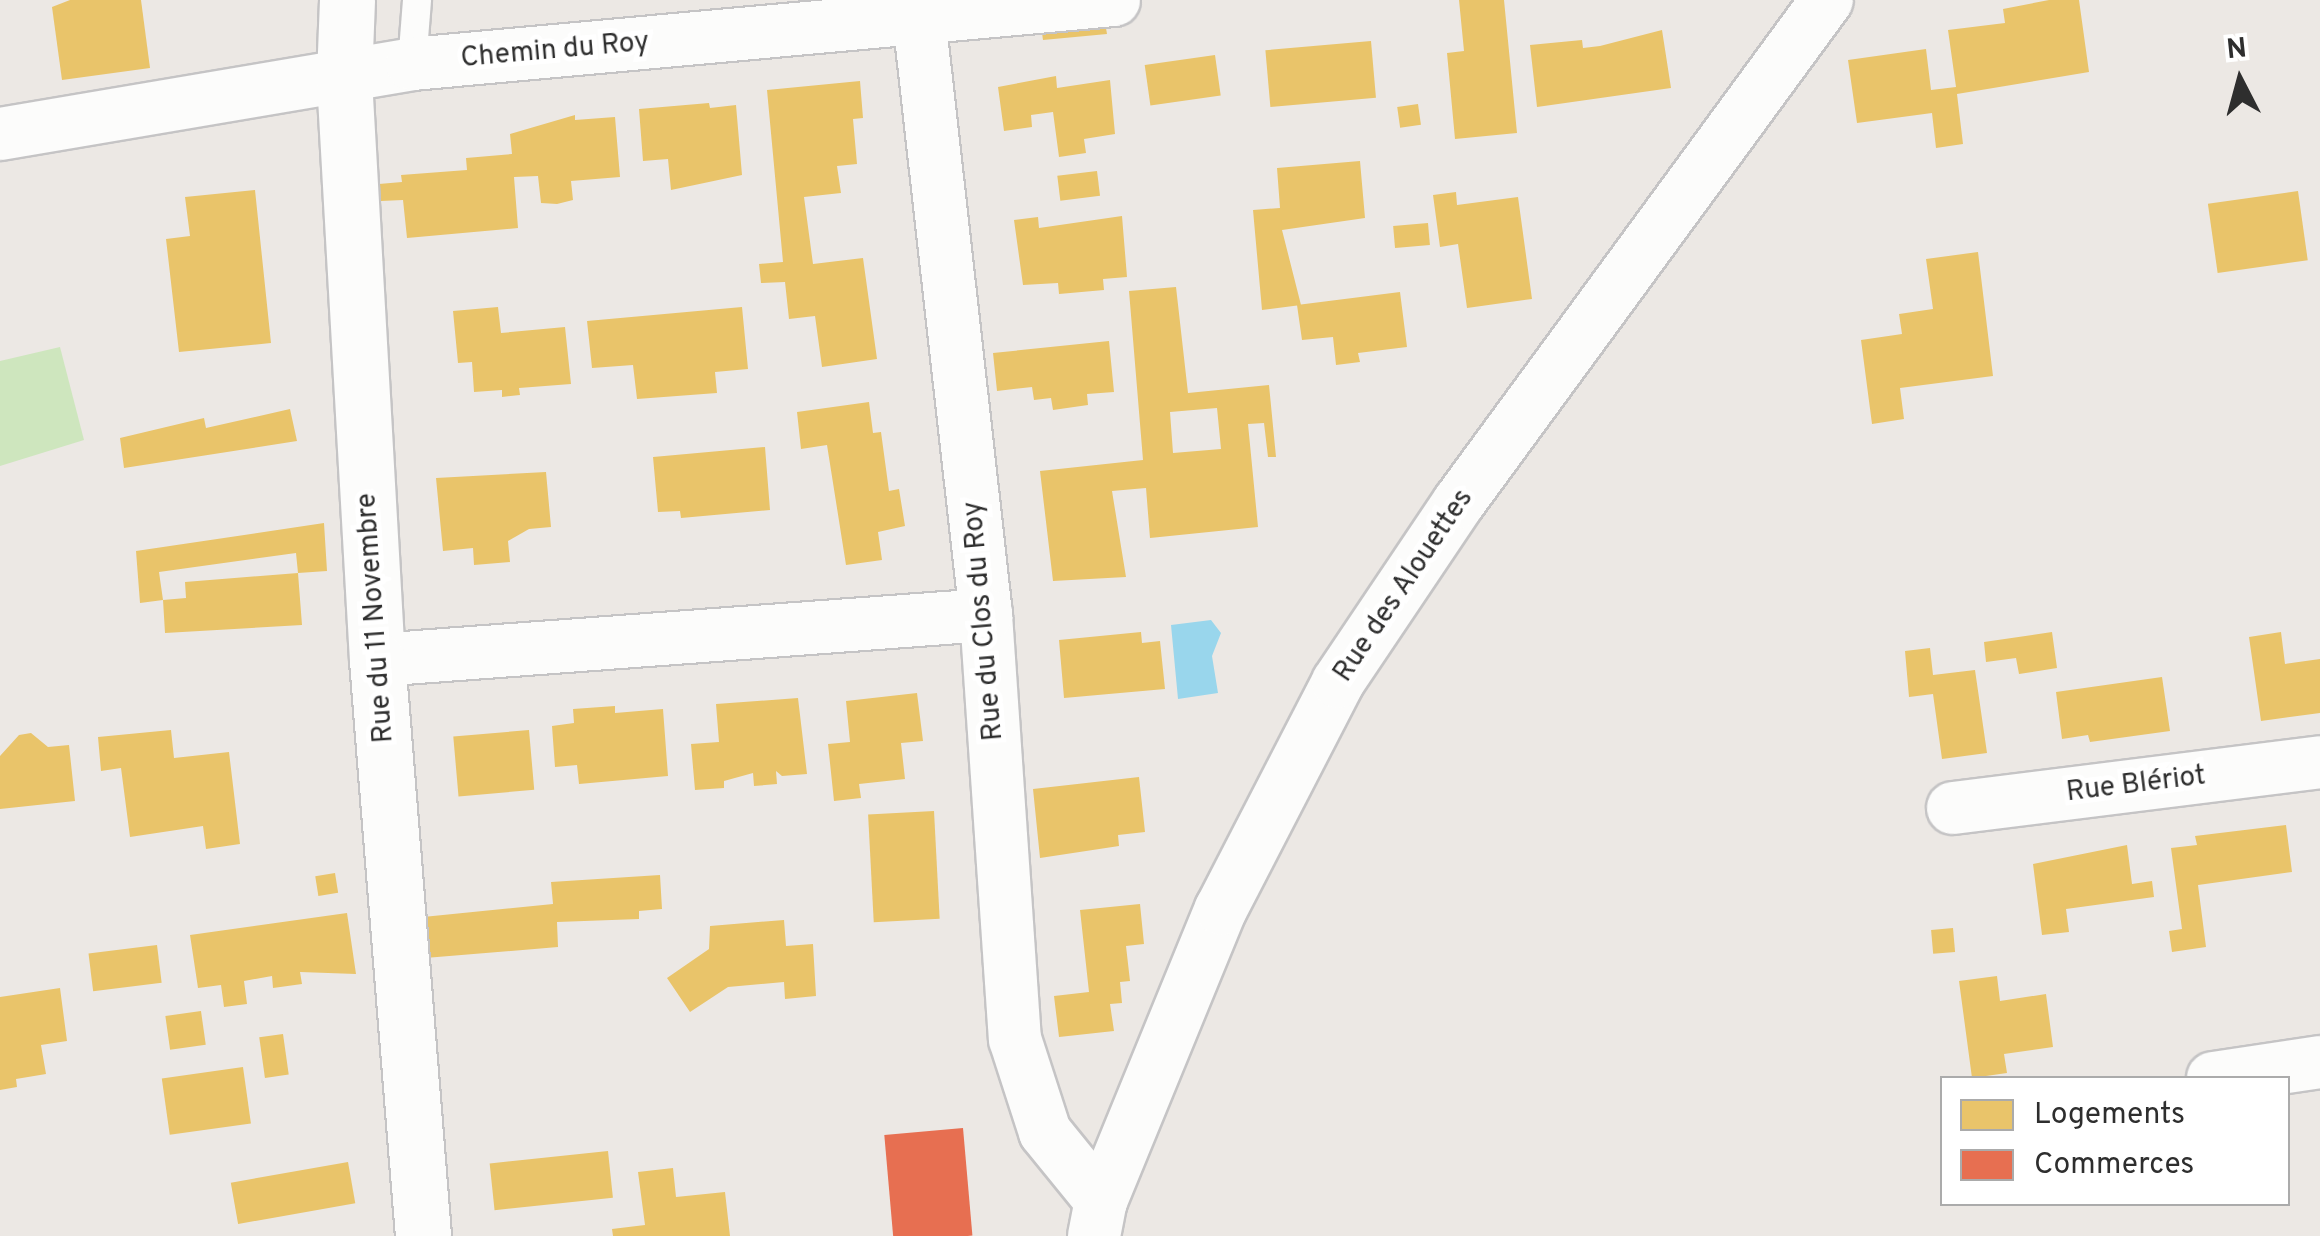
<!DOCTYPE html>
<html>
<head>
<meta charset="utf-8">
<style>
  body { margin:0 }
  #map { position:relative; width:2320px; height:1236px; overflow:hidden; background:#ece8e4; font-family:Overpass,sans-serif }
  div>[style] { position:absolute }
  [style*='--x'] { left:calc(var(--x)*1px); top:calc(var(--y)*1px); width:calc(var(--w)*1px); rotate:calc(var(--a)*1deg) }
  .green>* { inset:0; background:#cee6be }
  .water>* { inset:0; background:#99d6ec }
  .homes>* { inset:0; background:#e9c46a; transform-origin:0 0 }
  .shops>* { inset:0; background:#e76f51; transform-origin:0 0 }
  .roads { filter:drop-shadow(2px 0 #c5c4c5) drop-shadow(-2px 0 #c5c4c5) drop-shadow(0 2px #c5c4c5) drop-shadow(0 -2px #c5c4c5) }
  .service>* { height:28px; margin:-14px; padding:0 14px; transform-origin:14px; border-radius:14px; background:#fcfcfb }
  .minor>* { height:52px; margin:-26px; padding:0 26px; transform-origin:26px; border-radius:26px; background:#fcfcfb }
  .tertiary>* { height:55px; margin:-27.5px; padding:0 27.5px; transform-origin:27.5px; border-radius:27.5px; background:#fcfcfb }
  span { translate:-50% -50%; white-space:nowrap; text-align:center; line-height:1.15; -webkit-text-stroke:10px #fff; paint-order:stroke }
  .street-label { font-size:28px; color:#2e2e2e }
  .legend { position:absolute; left:1940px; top:1076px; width:350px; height:130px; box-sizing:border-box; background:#fff; border:2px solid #ababab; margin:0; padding:12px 18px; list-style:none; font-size:30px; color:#2e2e2e }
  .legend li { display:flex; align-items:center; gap:20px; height:50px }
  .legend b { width:50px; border:2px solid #ababab }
  .north { position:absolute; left:2190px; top:30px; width:100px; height:100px; -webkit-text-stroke:8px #fff; paint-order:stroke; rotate:354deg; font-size:28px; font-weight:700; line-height:40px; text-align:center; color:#2e2e2e }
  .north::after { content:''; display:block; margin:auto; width:35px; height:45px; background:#2e2e2e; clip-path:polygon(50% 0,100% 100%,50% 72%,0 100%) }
</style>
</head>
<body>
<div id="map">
  <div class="green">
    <div style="clip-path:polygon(60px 347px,84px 440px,0 466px,0 361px)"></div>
  </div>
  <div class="water">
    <div style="clip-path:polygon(1211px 620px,1221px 633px,1212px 656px,1218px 693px,1178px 699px,1171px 625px)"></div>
  </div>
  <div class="homes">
    <div style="clip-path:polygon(70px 0,141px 0,150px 68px,62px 80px,52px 7px)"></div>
    <div style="clip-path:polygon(1459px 0,1504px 0,1517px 133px,1455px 139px,1447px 53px,1464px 51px)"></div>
    <div style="clip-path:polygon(2049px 0,2079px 0,2089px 72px,1957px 94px,1963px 144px,1936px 148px,1932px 113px,1857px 123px,1848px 60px,1926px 49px,1931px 90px,1956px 87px,1948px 30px,2005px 23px,2003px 9px)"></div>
    <div style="clip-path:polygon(1106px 28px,1107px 34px,1043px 40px,1042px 33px)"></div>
    <div style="clip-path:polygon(1662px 30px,1671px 88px,1537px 107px,1530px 45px,1582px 40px,1583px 48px,1600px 46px)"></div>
    <div style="left:1371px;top:41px;width:57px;height:106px;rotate:85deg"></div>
    <div style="left:1215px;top:55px;width:41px;height:71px;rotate:82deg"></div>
    <div style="clip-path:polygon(1056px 76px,1057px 88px,1110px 80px,1115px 134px,1084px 139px,1086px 153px,1059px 157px,1053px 112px,1031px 115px,1032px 127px,1004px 131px,998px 87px)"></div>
    <div style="clip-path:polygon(860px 81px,863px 118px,853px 119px,857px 164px,837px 166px,841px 193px,804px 197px,813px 264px,863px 258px,877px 359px,822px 367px,815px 316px,789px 319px,785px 282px,761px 283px,759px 264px,783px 262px,767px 90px)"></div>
    <div style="clip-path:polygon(709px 103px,710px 108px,736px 105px,742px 175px,671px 190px,668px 159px,643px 161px,639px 109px)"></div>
    <div style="left:1418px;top:104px;width:21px;height:21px;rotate:82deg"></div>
    <div style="clip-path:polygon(575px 115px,575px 120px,615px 117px,620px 177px,571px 181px,573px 200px,557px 204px,541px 203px,538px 176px,514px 177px,518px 228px,407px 238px,403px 200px,381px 201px,379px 184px,402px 182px,401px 175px,467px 170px,466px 158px,512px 154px,510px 134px)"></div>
    <div style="clip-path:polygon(1360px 161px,1365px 218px,1282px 230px,1301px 305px,1262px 310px,1253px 210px,1280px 208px,1277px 168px)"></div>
    <div style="left:1097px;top:171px;width:25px;height:40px;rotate:83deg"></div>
    <div style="clip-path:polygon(255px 190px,271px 343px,179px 352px,166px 239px,190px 236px,185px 197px)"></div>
    <div style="left:2298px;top:191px;width:70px;height:91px;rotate:82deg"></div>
    <div style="clip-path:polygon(1456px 192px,1457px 205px,1518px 197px,1532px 299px,1467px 308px,1458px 244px,1440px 247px,1433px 195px)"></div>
    <div style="clip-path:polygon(1122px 216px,1127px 277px,1103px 279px,1104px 290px,1059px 294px,1058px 283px,1023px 285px,1014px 220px,1038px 217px,1039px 228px)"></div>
    <div style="left:1428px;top:223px;width:22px;height:35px;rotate:85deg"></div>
    <div style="clip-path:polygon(1978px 252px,1993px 376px,1900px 388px,1904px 419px,1872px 424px,1861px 340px,1902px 334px,1899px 314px,1933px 309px,1926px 259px)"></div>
    <div style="clip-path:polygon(evenodd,1176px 287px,1188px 393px,1269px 385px,1276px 457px,1268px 457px,1264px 423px,1248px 424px,1258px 527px,1150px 538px,1146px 488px,1112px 491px,1126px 577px,1053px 581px,1040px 471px,1143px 460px,1129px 291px,1176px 287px,1217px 408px,1221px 449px,1173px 453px,1170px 412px,1217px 408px)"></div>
    <div style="clip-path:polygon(1400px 292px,1407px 347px,1358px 353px,1360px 362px,1336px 365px,1333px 337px,1302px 340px,1297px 305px)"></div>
    <div style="clip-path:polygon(498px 307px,501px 333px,565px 327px,571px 384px,519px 388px,520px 395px,502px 397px,502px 390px,474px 392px,472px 362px,458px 363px,453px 311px)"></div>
    <div style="clip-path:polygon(742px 307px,748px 369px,715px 372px,717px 393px,637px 399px,633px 365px,592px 368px,587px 321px)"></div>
    <div style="clip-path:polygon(1109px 341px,1114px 392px,1087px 394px,1088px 405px,1053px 410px,1051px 398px,1034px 400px,1032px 387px,997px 391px,993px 353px)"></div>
    <div style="clip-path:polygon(869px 402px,873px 433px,881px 432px,889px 491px,899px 489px,905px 526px,878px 532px,882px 560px,846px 565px,827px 445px,801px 449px,797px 412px)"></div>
    <div style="clip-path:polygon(290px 409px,297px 441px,124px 468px,120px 438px,204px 418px,206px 428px)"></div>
    <div style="clip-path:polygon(765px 447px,770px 510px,681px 518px,680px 511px,658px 512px,653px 457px)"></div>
    <div style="clip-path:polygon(546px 472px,551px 527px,529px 529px,508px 541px,510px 562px,474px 565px,473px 548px,443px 551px,436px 478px)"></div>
    <div style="clip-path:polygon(324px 523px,327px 571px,298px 573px,296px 553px,159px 572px,163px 600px,186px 598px,185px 582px,298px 573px,302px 625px,165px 633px,163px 600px,140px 603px,136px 551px)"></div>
    <div style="clip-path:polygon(1141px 632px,1142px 643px,1160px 641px,1165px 689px,1064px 698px,1059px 640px)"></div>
    <div style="clip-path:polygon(2052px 632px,2057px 668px,2019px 674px,2016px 658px,1986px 662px,1984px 642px)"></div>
    <div style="clip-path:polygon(2281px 632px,2285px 664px,2320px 659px,2320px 713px,2261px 721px,2249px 637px)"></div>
    <div style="clip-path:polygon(1930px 648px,1933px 675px,1975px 670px,1987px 753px,1942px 759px,1933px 694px,1909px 697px,1905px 651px)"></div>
    <div style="clip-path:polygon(2162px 677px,2170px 731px,2090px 742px,2088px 735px,2062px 739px,2056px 692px)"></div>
    <div style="clip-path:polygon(917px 693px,923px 741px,901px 743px,905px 779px,859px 784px,861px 798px,834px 801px,828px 744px,850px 742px,846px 701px)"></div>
    <div style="clip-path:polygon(798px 698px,807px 774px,782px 776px,776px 771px,777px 784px,754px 786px,753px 773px,724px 781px,724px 788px,695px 790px,691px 744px,719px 742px,716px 704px)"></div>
    <div style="clip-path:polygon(615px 706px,615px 713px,663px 709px,668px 776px,579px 784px,577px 765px,555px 767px,552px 726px,574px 723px,573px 709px)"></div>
    <div style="clip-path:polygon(171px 730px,174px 758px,229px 752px,240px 844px,206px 849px,203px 826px,130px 837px,121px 768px,101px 771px,98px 737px)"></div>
    <div style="left:529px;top:730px;width:60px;height:76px;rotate:85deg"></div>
    <div style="clip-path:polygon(31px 733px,48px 747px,69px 745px,75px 801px,0 809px,0 756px,19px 735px)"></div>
    <div style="clip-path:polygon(1139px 777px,1145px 832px,1118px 835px,1119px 846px,1040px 858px,1033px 789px)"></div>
    <div style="left:934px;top:811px;width:108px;height:66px;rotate:87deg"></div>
    <div style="clip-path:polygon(2286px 825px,2292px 872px,2198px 885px,2206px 947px,2172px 952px,2169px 931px,2182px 929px,2171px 848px,2197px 845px,2195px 836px)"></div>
    <div style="clip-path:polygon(2127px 845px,2132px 884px,2152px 881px,2154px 897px,2066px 909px,2069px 932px,2042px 935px,2033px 864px)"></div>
    <div style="left:335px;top:873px;width:20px;height:20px;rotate:81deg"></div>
    <div style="clip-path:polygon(660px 875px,662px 909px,639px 911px,639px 919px,557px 922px,558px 947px,425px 958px,423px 917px,553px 904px,551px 882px)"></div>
    <div style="clip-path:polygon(1140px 904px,1144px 944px,1126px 946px,1130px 981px,1120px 982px,1122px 1003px,1110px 1004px,1114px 1031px,1059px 1037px,1054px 996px,1089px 992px,1080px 910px)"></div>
    <div style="clip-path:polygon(347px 913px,356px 974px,300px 972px,302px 984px,273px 988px,272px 976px,244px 981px,247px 1004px,224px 1007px,221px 985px,198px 988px,190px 935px)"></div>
    <div style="clip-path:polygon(784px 920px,786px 946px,813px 944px,816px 996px,785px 999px,784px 982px,728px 987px,690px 1012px,667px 978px,709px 949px,710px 926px)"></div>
    <div style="left:1953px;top:928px;width:24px;height:22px;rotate:85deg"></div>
    <div style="left:157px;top:945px;width:38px;height:69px;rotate:83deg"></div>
    <div style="clip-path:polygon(1997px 976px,2000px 1001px,2046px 994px,2053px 1047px,2004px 1054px,2007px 1073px,1972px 1078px,1959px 981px)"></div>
    <div style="clip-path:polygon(60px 988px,67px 1041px,41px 1045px,46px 1074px,16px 1079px,17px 1087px,0 1090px,0 997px)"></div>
    <div style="left:201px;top:1011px;width:34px;height:36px;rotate:82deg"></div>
    <div style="left:283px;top:1034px;width:41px;height:24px;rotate:82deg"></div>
    <div style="left:243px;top:1067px;width:57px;height:82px;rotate:82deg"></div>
    <div style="left:608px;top:1151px;width:47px;height:119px;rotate:84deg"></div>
    <div style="left:348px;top:1162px;width:42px;height:119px;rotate:80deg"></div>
    <div style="clip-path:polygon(673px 1168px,676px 1197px,725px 1192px,730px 1236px,613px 1236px,612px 1229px,645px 1225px,638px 1172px)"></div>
  </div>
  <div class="shops">
    <div style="left:963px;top:1128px;width:108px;height:79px;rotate:85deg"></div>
  </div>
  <div class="roads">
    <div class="service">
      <div style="--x:412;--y:64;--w:64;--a:-85.5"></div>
    </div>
    <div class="minor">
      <div style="--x:917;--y:0;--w:619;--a:83.6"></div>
      <div style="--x:986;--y:615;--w:425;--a:86.1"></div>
      <div style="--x:1015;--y:1039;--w:98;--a:72.1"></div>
      <div style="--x:1045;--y:1132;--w:89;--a:50.9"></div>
      <div style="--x:0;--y:134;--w:418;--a:-9.6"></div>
      <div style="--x:412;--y:64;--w:705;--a:-5.21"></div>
      <div style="--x:377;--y:660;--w:611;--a:-4.23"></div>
      <div style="--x:1953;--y:808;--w:370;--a:-7.1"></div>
      <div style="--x:2213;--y:1078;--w:108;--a:-8.5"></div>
      <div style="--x:1094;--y:1236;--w:36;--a:-79"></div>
      <div style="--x:1101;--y:1201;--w:316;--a:-67.7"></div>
      <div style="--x:1221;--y:909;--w:255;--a:-62.7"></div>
      <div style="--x:1338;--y:682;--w:217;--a:-56.1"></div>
      <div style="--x:1459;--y:502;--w:622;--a:-53.76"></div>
    </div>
    <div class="tertiary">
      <div style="--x:347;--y:0;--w:79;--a:92.2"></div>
      <div style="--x:344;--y:79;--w:582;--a:86.75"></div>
      <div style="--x:377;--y:660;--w:578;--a:85.43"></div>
    </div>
  </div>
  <div class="street-label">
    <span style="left:555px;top:51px;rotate:-5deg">Chemin du Roy</span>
    <span style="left:1404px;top:586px;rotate:-56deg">Rue des Alouettes</span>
    <span style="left:376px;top:618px;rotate:-94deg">Rue du 11 Novembre</span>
    <span style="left:984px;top:621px;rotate:-95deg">Rue du Clos du Roy</span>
    <span style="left:2136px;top:785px;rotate:-7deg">Rue Blériot</span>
  </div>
  <ul class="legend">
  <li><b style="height:28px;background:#e9c46a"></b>Logements</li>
  <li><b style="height:28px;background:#e76f51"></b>Commerces</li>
  </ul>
  <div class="north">N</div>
</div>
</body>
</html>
